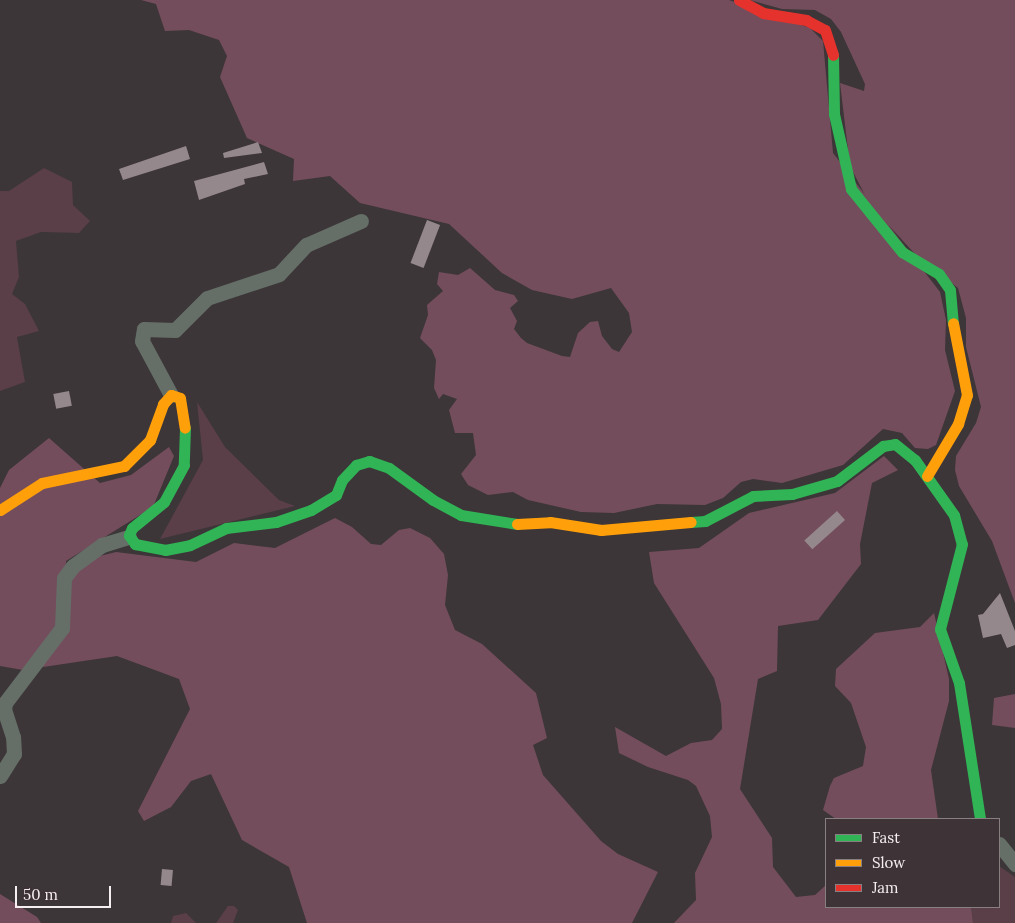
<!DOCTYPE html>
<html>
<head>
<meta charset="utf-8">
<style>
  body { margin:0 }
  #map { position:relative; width:1015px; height:923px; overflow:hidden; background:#3c3638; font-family:Lora,serif }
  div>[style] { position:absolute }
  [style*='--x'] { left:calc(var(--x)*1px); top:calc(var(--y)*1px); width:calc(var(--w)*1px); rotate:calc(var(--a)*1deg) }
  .green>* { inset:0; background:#5a3e48 }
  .forest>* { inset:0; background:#744d5c }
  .building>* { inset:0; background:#95888d; transform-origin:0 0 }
  .street>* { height:15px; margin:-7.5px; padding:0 7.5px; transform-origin:7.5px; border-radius:7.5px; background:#656f68 }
  .fast>* { height:11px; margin:-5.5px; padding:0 5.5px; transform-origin:5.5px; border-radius:5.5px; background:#30b455 }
  .slow>* { height:11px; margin:-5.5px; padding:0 5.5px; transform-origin:5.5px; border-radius:5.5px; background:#ff9f0a }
  .jam>* { height:11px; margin:-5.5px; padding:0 5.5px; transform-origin:5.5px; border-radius:5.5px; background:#e5322d }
  span { translate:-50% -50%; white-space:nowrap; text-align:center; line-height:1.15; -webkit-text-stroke:5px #3e3437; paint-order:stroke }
  .legend { position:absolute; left:825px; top:818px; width:175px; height:90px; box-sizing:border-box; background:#3e3437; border:1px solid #887f81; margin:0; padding:6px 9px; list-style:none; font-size:15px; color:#f6eff1 }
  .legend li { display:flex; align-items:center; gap:10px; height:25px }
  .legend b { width:25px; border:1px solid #887f81 }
  .scale { position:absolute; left:15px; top:886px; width:96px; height:22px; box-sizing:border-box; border:2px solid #f6eff1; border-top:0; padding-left:6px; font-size:15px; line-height:18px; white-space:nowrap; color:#f6eff1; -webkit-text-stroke:4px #3e3437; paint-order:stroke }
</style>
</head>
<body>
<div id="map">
  <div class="green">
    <div style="clip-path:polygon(44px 168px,72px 182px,73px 205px,90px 221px,79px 233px,41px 232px,16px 241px,19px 277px,12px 294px,25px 304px,39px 331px,17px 337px,25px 382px,0 391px,0 191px,9px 191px)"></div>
    <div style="clip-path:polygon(197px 402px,225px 447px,279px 500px,295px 506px,160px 539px,203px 460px)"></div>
    <div style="clip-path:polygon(999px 866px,1015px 877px,1015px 923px,973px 923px,971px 907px,999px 907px)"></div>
    <div style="clip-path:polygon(228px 906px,234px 906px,238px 910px,233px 923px,216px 923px)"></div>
    <div style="clip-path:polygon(186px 913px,196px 923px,171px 923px,173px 916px)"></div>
  </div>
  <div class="forest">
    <div style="clip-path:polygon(141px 0,729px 0,810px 28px,823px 41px,833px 153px,940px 292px,946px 320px,945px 350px,955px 391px,936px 445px,928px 449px,915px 448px,902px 433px,883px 429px,843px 465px,782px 483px,753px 479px,741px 482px,723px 498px,705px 505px,657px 504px,614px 513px,581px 512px,528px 500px,513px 492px,488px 495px,468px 485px,461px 474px,476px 455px,473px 433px,455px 433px,449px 410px,457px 399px,443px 394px,439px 399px,434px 388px,436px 360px,432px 350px,420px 338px,428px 315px,427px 305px,443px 291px,437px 284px,439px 272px,458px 275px,470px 268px,495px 290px,514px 295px,518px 301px,510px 308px,517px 321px,514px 329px,521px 338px,527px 343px,562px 356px,570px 357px,578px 333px,590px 322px,598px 321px,602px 336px,612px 349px,619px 352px,632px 332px,629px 313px,611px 288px,572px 299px,532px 290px,502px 273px,449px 224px,360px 203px,330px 176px,293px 181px,294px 159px,247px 138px,220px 77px,227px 56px,219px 40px,189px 30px,165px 31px,156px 4px)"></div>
    <div style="clip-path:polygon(750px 0,1015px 0,1015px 603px,992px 541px,959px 486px,955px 470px,956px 456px,976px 423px,981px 407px,966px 347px,966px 318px,958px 288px,916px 255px,870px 205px,850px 166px,840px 83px,864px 91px,865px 84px,841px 32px,831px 19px,815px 10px,782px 9px)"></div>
    <div style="clip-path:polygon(49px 438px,100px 483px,131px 475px,169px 447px,174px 456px,153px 507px,66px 561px,67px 577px,92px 558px,116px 552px,196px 562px,234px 543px,275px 548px,335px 518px,352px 527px,371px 544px,381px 545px,399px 530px,410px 528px,430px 538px,444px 554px,448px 575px,445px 605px,455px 630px,482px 644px,536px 693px,547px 738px,533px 745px,543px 775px,601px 841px,618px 854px,658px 872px,632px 923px,307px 923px,289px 867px,242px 840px,211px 774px,191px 781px,171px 807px,144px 821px,138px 811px,190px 709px,179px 679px,117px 656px,23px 670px,0 666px,0 488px,9px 470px)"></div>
    <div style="clip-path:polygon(884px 456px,898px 470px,872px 483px,860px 544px,861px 564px,818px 620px,778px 626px,777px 671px,758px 679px,740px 789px,772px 838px,773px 867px,796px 897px,815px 895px,826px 885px,826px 907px,971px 907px,973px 923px,674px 923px,696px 900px,695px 873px,712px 837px,710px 816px,696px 786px,688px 780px,648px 767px,619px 753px,615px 727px,666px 756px,691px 743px,712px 740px,722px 729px,721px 704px,714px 678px,654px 583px,649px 552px,699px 548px,749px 513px,835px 493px)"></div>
    <div style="clip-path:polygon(934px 613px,949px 679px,949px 701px,931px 770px,938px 819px,836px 819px,823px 810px,830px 786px,834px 778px,863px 766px,866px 747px,851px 703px,835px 686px,836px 669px,875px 633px,920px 627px)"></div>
    <div style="clip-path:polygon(1015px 694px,1015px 728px,992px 725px,994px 698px)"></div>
    <div style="clip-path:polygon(0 894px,37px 917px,41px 923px,0 923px)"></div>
  </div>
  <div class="building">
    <div style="clip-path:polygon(258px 142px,262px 153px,224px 158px,223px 153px)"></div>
    <div style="clip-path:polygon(186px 146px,190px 159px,123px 180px,119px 169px)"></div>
    <div style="clip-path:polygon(264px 162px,268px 174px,244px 179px,245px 184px,199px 200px,194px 181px)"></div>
    <div style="left:427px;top:220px;width:14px;height:46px;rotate:21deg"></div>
    <div style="left:69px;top:391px;width:15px;height:16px;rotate:79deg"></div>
    <div style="left:837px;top:511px;width:12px;height:44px;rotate:48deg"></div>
    <div style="clip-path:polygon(1000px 593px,1015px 631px,1015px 645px,1007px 648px,1001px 634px,983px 638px,978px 615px,983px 614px)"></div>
    <div style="left:162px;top:869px;width:11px;height:16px;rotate:5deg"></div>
  </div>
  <div class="street">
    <div style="--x:171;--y:395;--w:61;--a:-118.2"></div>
    <div style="--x:142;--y:341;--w:12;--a:-81"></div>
    <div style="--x:144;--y:329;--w:31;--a:2"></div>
    <div style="--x:175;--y:330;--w:45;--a:-45"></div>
    <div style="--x:207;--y:298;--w:76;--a:-18.4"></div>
    <div style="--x:279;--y:274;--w:40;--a:-47"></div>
    <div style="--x:306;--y:245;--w:60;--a:-23.6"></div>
    <div style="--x:0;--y:776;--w:26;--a:-58"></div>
    <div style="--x:14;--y:754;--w:17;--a:-93"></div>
    <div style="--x:13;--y:737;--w:28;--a:-108"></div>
    <div style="--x:4;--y:710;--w:7;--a:-82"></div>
    <div style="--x:5;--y:703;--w:94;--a:-52.8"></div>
    <div style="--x:62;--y:628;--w:50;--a:-87.7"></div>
    <div style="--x:64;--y:578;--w:15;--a:-53"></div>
    <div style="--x:73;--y:566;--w:36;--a:-36"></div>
    <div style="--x:102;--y:545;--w:28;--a:-17"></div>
    <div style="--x:999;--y:844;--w:26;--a:51"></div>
  </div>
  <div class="fast">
    <div style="--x:833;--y:55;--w:59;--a:89"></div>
    <div style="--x:834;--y:114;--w:77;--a:77.2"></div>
    <div style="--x:851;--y:189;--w:81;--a:51"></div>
    <div style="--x:902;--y:252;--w:43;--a:30.7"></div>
    <div style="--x:939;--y:274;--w:19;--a:55"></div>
    <div style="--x:950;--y:290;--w:33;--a:85"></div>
    <div style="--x:185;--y:428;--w:37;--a:92"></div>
    <div style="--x:184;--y:465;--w:42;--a:118.4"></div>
    <div style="--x:164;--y:502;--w:41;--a:140.9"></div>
    <div style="--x:132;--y:528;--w:8;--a:113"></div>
    <div style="--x:129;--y:535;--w:11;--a:56"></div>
    <div style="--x:135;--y:544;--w:31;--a:11"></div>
    <div style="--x:165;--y:550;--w:25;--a:-11"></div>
    <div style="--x:190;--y:545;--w:40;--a:-25"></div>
    <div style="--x:226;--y:528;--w:50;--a:-6.8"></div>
    <div style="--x:276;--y:522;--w:37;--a:-19"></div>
    <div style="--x:311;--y:510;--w:29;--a:-31"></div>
    <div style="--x:336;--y:495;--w:16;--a:-68"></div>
    <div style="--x:342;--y:480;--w:21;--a:-47"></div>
    <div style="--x:356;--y:465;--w:14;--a:-17"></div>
    <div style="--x:369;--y:461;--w:21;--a:19"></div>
    <div style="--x:389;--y:468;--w:54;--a:36"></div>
    <div style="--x:433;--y:500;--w:32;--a:28"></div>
    <div style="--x:461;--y:515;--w:57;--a:9.1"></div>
    <div style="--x:691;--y:522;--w:14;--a:-4"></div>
    <div style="--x:705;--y:521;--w:54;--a:-27.5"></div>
    <div style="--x:753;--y:496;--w:39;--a:-3"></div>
    <div style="--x:792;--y:494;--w:47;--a:-16.1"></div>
    <div style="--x:837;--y:481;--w:58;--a:-37.3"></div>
    <div style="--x:883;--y:446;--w:12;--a:-9"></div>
    <div style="--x:895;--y:444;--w:26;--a:39"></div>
    <div style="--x:915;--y:460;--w:67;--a:54.7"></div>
    <div style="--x:954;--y:515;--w:30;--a:75"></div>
    <div style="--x:962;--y:544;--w:88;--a:104.5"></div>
    <div style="--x:940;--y:629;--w:57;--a:70.6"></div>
    <div style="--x:959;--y:683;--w:138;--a:81.2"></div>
  </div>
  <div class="slow">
    <div style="--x:927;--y:476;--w:61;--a:-59.2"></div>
    <div style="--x:958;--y:424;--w:30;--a:-73"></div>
    <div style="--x:967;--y:395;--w:73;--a:-101"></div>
    <div style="--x:0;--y:510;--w:50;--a:-32.7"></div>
    <div style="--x:42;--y:483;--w:84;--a:-11.7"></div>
    <div style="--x:124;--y:466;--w:37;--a:-45"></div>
    <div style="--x:150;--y:440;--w:38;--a:-70"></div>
    <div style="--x:163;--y:404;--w:12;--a:-48"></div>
    <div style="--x:171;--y:395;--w:9;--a:18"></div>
    <div style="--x:180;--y:398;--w:30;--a:81"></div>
    <div style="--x:517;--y:524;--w:33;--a:-3"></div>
    <div style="--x:550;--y:522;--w:52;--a:8.9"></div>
    <div style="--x:601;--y:530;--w:90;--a:-5.1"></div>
  </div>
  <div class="jam">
    <div style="--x:739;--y:0;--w:27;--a:28"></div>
    <div style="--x:763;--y:13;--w:44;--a:9.2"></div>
    <div style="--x:806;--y:20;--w:21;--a:28"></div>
    <div style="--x:825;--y:30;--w:26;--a:72"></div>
  </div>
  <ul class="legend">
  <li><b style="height:6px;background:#30b455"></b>Fast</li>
  <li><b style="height:6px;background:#ff9f0a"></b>Slow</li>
  <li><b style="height:6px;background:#e5322d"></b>Jam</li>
  </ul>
  <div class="scale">50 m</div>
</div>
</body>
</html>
